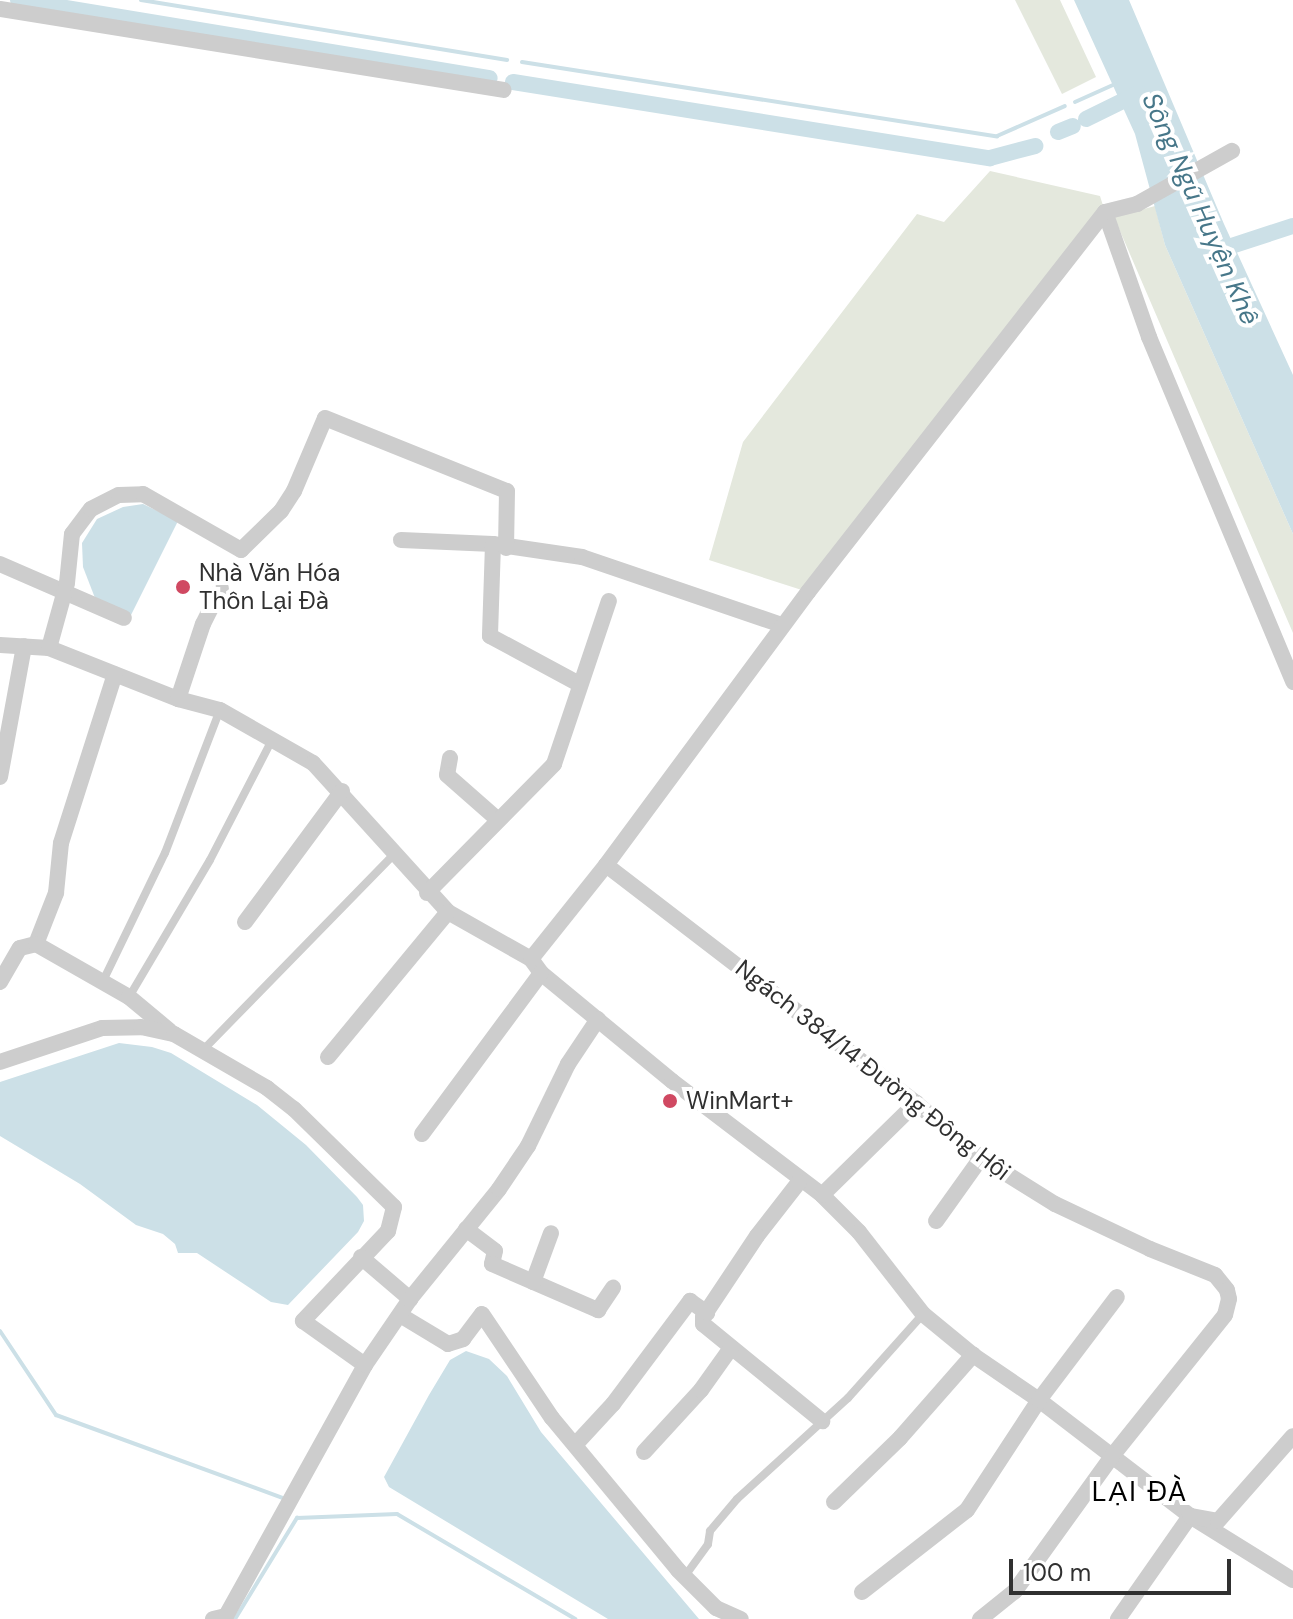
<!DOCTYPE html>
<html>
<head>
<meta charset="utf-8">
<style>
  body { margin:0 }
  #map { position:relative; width:1293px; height:1619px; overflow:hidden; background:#fff; font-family:"DM Sans",sans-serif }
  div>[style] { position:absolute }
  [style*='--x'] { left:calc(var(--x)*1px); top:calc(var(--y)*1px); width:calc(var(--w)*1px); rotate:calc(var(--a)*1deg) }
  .green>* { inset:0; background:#e4e8dd }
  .water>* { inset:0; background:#cce0e7 }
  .stream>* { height:4px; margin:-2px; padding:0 2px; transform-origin:2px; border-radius:2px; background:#cce0e7 }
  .canal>* { height:16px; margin:-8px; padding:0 8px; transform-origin:8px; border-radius:8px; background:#cce0e7 }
  .service>* { height:8px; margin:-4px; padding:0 4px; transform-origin:4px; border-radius:4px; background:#cdcdcd }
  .minor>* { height:16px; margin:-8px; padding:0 8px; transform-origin:8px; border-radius:8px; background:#cdcdcd }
  .dots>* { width:22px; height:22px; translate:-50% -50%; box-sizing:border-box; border:4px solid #fff; border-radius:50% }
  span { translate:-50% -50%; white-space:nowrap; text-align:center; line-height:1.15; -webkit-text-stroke:8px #fff; paint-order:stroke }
  .poi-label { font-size:24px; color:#303030 }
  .left { translate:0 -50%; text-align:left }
  .street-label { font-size:24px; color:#303030 }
  .water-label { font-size:26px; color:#477789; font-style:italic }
  .quarter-label { font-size:28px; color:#000; letter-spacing:2px }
  .scale { position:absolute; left:1009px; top:1559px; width:222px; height:36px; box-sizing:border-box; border:4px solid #303030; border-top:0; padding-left:10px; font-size:24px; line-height:28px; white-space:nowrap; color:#303030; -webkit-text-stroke:6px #fff; paint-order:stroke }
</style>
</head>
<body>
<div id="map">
  <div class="green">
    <div style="clip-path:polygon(1015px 0,1060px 0,1096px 77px,1062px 94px)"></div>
    <div style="clip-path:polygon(990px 171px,1100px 196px,1105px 212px,808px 592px,709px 560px,743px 442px,917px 214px,944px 222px)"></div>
    <div style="clip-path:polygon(1155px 206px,1165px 245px,1293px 534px,1293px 633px,1114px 217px)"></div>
  </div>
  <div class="water">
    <div style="clip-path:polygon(1074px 0,1129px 0,1224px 224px,1293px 375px,1293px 534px,1165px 245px,1135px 134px)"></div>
    <div style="clip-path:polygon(143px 504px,178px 521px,131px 615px,95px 598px,83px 567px,82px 543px,97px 519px,123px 507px)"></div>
    <div style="clip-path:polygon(119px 1043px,152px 1047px,171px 1053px,257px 1105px,306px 1145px,357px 1197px,363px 1205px,364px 1221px,358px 1232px,288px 1305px,271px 1302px,197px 1253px,178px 1253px,175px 1244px,163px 1234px,136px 1225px,80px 1184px,0 1136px,0 1082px)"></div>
    <div style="clip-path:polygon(466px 1351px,489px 1359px,507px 1376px,541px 1432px,699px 1619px,608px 1619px,389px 1487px,384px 1477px,429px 1395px,450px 1360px)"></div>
  </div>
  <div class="stream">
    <div style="--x:141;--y:0;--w:371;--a:9.3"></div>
    <div style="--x:522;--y:62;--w:481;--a:8.9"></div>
    <div style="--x:997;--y:136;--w:74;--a:-23.8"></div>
    <div style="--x:1075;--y:102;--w:44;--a:-24.2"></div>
    <div style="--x:0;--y:1331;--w:101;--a:56.3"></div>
    <div style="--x:56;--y:1415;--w:244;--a:20.1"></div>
    <div style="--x:235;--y:1619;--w:119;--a:-58.5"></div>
    <div style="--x:297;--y:1518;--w:100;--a:-2.3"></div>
    <div style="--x:397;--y:1514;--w:207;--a:30.5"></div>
  </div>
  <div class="canal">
    <div style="--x:18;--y:0;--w:478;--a:9.4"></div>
    <div style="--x:513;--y:82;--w:483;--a:9.1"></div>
    <div style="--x:990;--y:158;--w:47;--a:-14.9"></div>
    <div style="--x:1086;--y:119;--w:59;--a:-26.1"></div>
    <div style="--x:1058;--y:132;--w:16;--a:-22"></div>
    <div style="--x:1219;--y:250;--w:78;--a:-18"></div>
  </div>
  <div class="service">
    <div style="--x:103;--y:981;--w:142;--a:-64.2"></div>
    <div style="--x:165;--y:853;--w:153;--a:-69"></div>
    <div style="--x:129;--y:997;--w:159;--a:-59.4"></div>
    <div style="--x:210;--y:860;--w:137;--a:-62.7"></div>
    <div style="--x:203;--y:1050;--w:272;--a:-45.7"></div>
    <div style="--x:685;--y:1576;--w:39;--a:-54"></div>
    <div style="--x:708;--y:1544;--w:13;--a:-81"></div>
    <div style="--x:710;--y:1531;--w:42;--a:-49.8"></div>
    <div style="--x:737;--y:1499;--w:150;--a:-42.3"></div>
    <div style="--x:848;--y:1398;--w:113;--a:-48.2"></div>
  </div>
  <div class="minor">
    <div style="--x:0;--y:9;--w:510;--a:9.13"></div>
    <div style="--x:1105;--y:212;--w:133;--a:70.6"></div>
    <div style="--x:1149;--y:337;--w:374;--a:67.3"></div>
    <div style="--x:401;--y:540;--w:92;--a:2.5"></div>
    <div style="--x:493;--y:544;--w:90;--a:8.3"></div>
    <div style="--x:582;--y:557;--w:211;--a:18.8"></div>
    <div style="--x:493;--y:544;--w:92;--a:91.9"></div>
    <div style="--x:490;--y:636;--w:101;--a:28.3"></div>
    <div style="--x:0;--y:564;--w:135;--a:23.5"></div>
    <div style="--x:0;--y:645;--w:49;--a:3.5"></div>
    <div style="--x:49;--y:648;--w:139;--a:21.6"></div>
    <div style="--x:178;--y:699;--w:43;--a:14.7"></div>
    <div style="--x:220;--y:710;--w:107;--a:29.7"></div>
    <div style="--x:313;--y:763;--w:201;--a:47.8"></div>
    <div style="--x:448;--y:912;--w:95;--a:29.5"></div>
    <div style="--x:531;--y:959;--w:17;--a:54"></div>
    <div style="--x:541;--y:973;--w:170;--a:39.5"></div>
    <div style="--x:672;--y:1081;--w:188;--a:37.2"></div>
    <div style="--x:822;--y:1195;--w:52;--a:45"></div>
    <div style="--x:859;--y:1232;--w:104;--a:52"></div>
    <div style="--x:923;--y:1314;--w:65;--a:39.4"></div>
    <div style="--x:973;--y:1355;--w:80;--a:34.3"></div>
    <div style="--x:1039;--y:1400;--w:190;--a:37.5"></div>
    <div style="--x:1190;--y:1516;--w:121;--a:31.9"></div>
    <div style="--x:49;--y:648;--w:67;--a:-74.5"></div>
    <div style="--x:67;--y:583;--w:49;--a:-84.2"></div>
    <div style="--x:72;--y:534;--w:31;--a:-53"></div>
    <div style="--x:91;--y:509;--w:31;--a:-27"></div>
    <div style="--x:119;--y:495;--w:24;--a:-2"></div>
    <div style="--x:143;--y:494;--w:113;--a:29.7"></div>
    <div style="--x:241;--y:550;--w:56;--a:-44.3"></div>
    <div style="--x:281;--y:511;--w:24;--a:-57"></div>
    <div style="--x:294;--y:491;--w:79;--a:-67"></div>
    <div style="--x:325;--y:418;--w:196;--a:21.9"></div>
    <div style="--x:507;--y:491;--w:57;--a:91"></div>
    <div style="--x:178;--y:699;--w:79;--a:-71.6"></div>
    <div style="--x:203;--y:624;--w:40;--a:-63.4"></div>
    <div style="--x:450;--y:758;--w:17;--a:100"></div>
    <div style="--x:447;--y:775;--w:67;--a:41.3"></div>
    <div style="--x:0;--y:777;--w:133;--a:-79.6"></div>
    <div style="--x:606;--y:865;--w:391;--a:37.5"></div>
    <div style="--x:916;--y:1103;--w:85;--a:40.2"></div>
    <div style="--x:981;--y:1158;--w:87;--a:31.9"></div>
    <div style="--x:1055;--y:1204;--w:105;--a:25.3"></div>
    <div style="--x:1150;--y:1249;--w:70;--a:21.8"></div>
    <div style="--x:1215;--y:1275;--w:19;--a:51"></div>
    <div style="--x:1227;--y:1290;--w:9;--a:77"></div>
    <div style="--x:1229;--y:1299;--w:16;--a:104"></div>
    <div style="--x:1225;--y:1315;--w:179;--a:128.7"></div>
    <div style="--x:1113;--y:1455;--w:168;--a:125.8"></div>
    <div style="--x:1015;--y:1591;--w:45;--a:141.3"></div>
    <div style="--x:427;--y:893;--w:181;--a:-45.4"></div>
    <div style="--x:554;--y:764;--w:172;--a:-71.4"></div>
    <div style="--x:245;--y:922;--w:163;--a:-53.5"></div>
    <div style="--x:36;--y:944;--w:55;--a:-68.6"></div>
    <div style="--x:56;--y:893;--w:50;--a:-84.3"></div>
    <div style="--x:61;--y:843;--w:177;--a:-72.3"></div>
    <div style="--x:531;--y:959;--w:120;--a:-51.4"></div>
    <div style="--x:606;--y:865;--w:340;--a:-53.5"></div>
    <div style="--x:808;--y:592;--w:482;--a:-52"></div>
    <div style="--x:1105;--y:212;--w:33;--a:-14"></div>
    <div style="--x:1137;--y:204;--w:109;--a:-29.2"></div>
    <div style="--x:0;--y:982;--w:39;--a:-60"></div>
    <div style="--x:20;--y:948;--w:16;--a:-14"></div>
    <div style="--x:36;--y:944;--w:107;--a:29.7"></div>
    <div style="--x:129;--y:997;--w:53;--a:39.7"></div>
    <div style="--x:328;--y:1057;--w:188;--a:-50.4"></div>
    <div style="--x:0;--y:1062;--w:108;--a:-18.4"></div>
    <div style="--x:102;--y:1028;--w:39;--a:-1"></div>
    <div style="--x:141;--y:1027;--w:34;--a:12"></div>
    <div style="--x:174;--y:1034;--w:108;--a:30.1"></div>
    <div style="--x:267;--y:1088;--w:34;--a:38"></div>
    <div style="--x:294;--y:1109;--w:140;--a:44.4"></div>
    <div style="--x:394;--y:1207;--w:25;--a:104"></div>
    <div style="--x:388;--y:1231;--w:124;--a:133.4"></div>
    <div style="--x:303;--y:1321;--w:76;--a:35.4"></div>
    <div style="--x:422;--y:1134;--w:200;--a:-53.5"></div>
    <div style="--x:799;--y:1182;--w:68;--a:127.9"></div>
    <div style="--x:757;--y:1236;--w:97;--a:123.7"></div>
    <div style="--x:703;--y:1317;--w:7;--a:90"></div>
    <div style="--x:703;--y:1324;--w:154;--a:39.2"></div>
    <div style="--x:822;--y:1195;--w:132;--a:-44.4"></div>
    <div style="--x:936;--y:1221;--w:77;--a:-54.5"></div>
    <div style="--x:466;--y:1229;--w:36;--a:37"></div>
    <div style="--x:495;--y:1251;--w:13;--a:103"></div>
    <div style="--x:492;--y:1264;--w:116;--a:23.5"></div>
    <div style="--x:598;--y:1310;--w:27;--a:-56"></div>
    <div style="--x:361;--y:1257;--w:65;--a:40.6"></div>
    <div style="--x:533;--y:1282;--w:52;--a:-69.8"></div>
    <div style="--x:400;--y:1315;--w:56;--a:31.1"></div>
    <div style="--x:448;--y:1344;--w:16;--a:-18"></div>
    <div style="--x:463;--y:1339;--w:31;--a:-53"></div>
    <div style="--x:482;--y:1314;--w:125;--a:56.1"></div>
    <div style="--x:552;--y:1418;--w:197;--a:50.3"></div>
    <div style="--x:678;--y:1570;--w:54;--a:45"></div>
    <div style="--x:716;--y:1608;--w:27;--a:24"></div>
    <div style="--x:575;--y:1445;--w:56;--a:-47.2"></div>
    <div style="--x:613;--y:1404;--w:129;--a:-53.2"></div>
    <div style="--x:690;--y:1301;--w:21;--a:35"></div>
    <div style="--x:644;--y:1452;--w:84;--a:-47.4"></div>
    <div style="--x:701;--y:1390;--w:52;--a:-54.5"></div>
    <div style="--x:834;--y:1502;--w:92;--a:-44.1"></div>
    <div style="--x:900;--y:1438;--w:111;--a:-48.7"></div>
    <div style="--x:862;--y:1592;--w:133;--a:-38"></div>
    <div style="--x:967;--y:1510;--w:131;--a:-56.8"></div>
    <div style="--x:1039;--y:1400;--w:129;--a:-52.9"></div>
    <div style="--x:213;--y:1619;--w:13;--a:-13"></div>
    <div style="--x:226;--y:1616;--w:287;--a:-61"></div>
    <div style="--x:365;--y:1365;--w:80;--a:-55.7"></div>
    <div style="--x:410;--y:1299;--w:141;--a:-51"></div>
    <div style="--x:499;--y:1189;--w:52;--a:-56"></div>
    <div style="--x:528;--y:1146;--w:91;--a:-64"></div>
    <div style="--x:568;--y:1064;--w:54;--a:-56.3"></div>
    <div style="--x:1118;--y:1619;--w:126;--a:-55"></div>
    <div style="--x:1190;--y:1516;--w:28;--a:10"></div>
    <div style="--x:1218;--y:1521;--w:113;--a:-48.6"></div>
  </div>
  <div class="dots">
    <div style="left:183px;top:587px;background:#d04962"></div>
    <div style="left:670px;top:1101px;background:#d04962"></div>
  </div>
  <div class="poi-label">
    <span class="left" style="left:199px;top:587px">Nhà Văn Hóa<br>Thôn Lại Đà</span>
    <span class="left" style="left:686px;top:1101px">WinMart+</span>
  </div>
  <div class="street-label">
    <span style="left:873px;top:1070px;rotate:38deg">Ngách 384/14 Đường Đông Hội</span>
  </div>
  <div class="water-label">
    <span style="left:1200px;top:209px;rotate:66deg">Sông Ngũ Huyện Khê</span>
  </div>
  <div class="quarter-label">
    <span style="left:1140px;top:1492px">LẠI ĐÀ</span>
  </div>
  <div class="scale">100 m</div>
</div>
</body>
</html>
